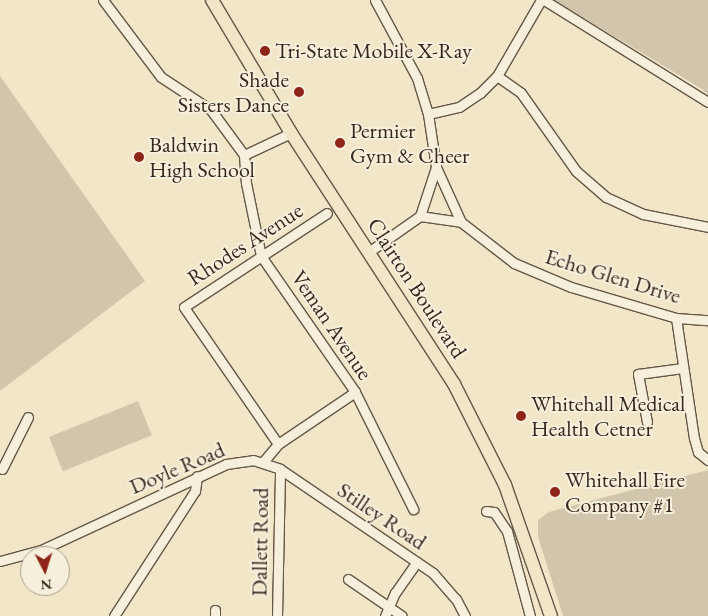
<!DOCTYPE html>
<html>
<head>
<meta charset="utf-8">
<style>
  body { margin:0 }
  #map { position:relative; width:708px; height:616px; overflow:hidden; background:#f1e6c8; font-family:"EB Garamond",serif }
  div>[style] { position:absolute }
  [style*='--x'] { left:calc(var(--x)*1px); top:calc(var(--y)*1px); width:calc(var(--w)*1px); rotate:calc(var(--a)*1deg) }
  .green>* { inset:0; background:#d1c6ab; transform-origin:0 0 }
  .roads { filter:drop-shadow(1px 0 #645848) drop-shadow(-1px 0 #645848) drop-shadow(0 1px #645848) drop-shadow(0 -1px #645848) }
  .minor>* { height:9px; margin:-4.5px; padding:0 4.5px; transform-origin:4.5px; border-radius:4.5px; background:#f6efdb }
  .highway>* { height:12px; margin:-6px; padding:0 6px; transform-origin:6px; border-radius:6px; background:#f1e6c8 }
  .dots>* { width:14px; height:14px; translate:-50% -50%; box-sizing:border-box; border:2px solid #f6efdb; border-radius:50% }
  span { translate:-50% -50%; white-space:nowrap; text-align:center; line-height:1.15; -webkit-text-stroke:4px #f6efdb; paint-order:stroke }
  .poi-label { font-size:22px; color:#35281e }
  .left { translate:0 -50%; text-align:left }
  .right { translate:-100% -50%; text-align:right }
  .street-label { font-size:22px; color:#35281e }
  .north { position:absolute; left:20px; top:546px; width:50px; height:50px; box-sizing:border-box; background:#f6efdb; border:1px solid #a99f8f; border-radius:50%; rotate:175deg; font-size:14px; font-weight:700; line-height:20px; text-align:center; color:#35281e }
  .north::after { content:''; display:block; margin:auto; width:18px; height:22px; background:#8f2418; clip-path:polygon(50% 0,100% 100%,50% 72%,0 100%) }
</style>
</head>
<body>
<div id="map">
  <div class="green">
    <div style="clip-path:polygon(554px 0,708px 0,708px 95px,702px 89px)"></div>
    <div style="clip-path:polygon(0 76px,145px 281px,0 391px)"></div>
    <div style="left:138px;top:401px;width:37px;height:96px;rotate:68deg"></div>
    <div style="clip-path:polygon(708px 470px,708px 616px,563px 616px,538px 537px,538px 520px,549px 512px)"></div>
  </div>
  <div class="roads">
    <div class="minor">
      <div style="--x:103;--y:0;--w:96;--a:53"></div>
      <div style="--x:161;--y:77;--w:60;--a:33.4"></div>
      <div style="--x:211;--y:110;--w:56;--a:53.7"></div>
      <div style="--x:375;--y:0;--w:89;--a:61.7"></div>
      <div style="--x:417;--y:78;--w:38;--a:73"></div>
      <div style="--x:428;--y:114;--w:54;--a:81.4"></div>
      <div style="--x:436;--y:167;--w:60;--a:65.6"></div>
      <div style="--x:461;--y:222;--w:67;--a:37.7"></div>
      <div style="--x:514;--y:263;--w:62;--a:22.8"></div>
      <div style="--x:571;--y:287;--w:109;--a:16.4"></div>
      <div style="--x:676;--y:318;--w:32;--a:4"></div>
      <div style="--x:544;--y:0;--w:193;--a:31.9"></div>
      <div style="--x:497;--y:76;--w:29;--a:35"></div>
      <div style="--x:521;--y:93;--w:95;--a:54.8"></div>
      <div style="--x:576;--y:171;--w:40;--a:41"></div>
      <div style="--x:606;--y:197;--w:41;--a:24.7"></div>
      <div style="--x:643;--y:214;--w:66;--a:11.3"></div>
      <div style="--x:428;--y:114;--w:32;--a:-13"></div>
      <div style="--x:459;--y:107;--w:25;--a:-34"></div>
      <div style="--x:480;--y:93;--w:24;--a:-45"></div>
      <div style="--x:497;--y:76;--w:88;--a:-59.9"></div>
      <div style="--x:244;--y:155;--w:28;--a:86"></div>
      <div style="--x:246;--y:183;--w:75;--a:78.4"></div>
      <div style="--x:261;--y:256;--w:165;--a:55.3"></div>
      <div style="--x:355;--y:392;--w:131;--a:63.6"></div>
      <div style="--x:244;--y:155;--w:52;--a:-25.1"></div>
      <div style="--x:420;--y:216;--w:52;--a:-71.9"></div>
      <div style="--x:370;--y:251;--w:61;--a:-35"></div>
      <div style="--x:420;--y:216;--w:41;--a:8.3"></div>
      <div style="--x:676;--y:318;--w:121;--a:81.5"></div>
      <div style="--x:694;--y:438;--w:15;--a:74"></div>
      <div style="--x:698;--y:452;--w:13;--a:39"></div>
      <div style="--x:647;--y:422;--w:49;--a:-100.6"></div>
      <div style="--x:638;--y:374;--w:45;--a:-7.6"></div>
      <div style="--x:278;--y:444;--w:166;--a:-124.5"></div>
      <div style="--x:184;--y:307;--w:171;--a:-33.3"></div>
      <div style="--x:263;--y:462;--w:23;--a:-50"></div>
      <div style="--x:278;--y:444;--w:93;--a:-34"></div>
      <div style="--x:2;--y:469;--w:58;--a:-63.4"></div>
      <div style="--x:486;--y:511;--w:8;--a:7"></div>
      <div style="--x:494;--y:512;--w:23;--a:56"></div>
      <div style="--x:507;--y:531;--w:88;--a:74.9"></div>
      <div style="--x:0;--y:561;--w:42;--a:-15"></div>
      <div style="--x:41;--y:550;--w:204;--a:-24.9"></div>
      <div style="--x:226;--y:464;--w:27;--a:-8"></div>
      <div style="--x:253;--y:460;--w:28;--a:18"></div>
      <div style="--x:280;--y:469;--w:185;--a:34.2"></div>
      <div style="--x:433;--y:573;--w:35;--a:49"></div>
      <div style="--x:456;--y:599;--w:19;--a:62"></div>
      <div style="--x:348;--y:579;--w:65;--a:34.4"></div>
      <div style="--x:114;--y:616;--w:149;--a:-57.1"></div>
      <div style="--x:195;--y:491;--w:15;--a:-82"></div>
      <div style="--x:215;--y:616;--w:6;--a:-90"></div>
      <div style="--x:277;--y:616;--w:147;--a:-88.8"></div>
      <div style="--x:385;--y:616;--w:25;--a:-67"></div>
      <div style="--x:395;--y:593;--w:38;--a:-55"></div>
    </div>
    <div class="highway">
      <div style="--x:212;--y:0;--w:155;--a:59.3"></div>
      <div style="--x:291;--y:133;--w:299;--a:57"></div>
      <div style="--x:454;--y:384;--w:113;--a:63.2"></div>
      <div style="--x:505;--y:485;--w:139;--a:70.7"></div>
    </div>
  </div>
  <div class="dots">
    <div style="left:265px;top:51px;background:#8f2418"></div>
    <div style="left:299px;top:92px;background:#8f2418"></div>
    <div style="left:340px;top:143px;background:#8f2418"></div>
    <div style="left:139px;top:157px;background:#8f2418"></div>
    <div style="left:521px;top:416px;background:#8f2418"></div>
    <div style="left:555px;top:492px;background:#8f2418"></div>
  </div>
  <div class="poi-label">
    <span class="left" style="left:275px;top:51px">Tri-State Mobile X-Ray</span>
    <span class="right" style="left:289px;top:92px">Shade<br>Sisters Dance</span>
    <span class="left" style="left:350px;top:143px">Permier<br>Gym &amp; Cheer</span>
    <span class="left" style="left:149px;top:157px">Baldwin<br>High School</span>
    <span class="left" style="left:531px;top:416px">Whitehall Medical<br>Health Cetner</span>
    <span class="left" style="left:565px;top:492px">Whitehall Fire<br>Company #1</span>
  </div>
  <div class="street-label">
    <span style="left:245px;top:244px;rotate:-33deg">Rhodes Avenue</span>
    <span style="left:613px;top:276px;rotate:17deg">Echo Glen Drive</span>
    <span style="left:417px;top:288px;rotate:57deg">Clairton Boulevard</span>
    <span style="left:332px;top:325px;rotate:56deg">Veman Avenue</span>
    <span style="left:177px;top:468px;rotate:-23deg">Doyle Road</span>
    <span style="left:382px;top:516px;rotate:34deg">Stilley Road</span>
    <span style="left:260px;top:542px;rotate:-89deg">Dallett Road</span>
  </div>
  <div class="north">N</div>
</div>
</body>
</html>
